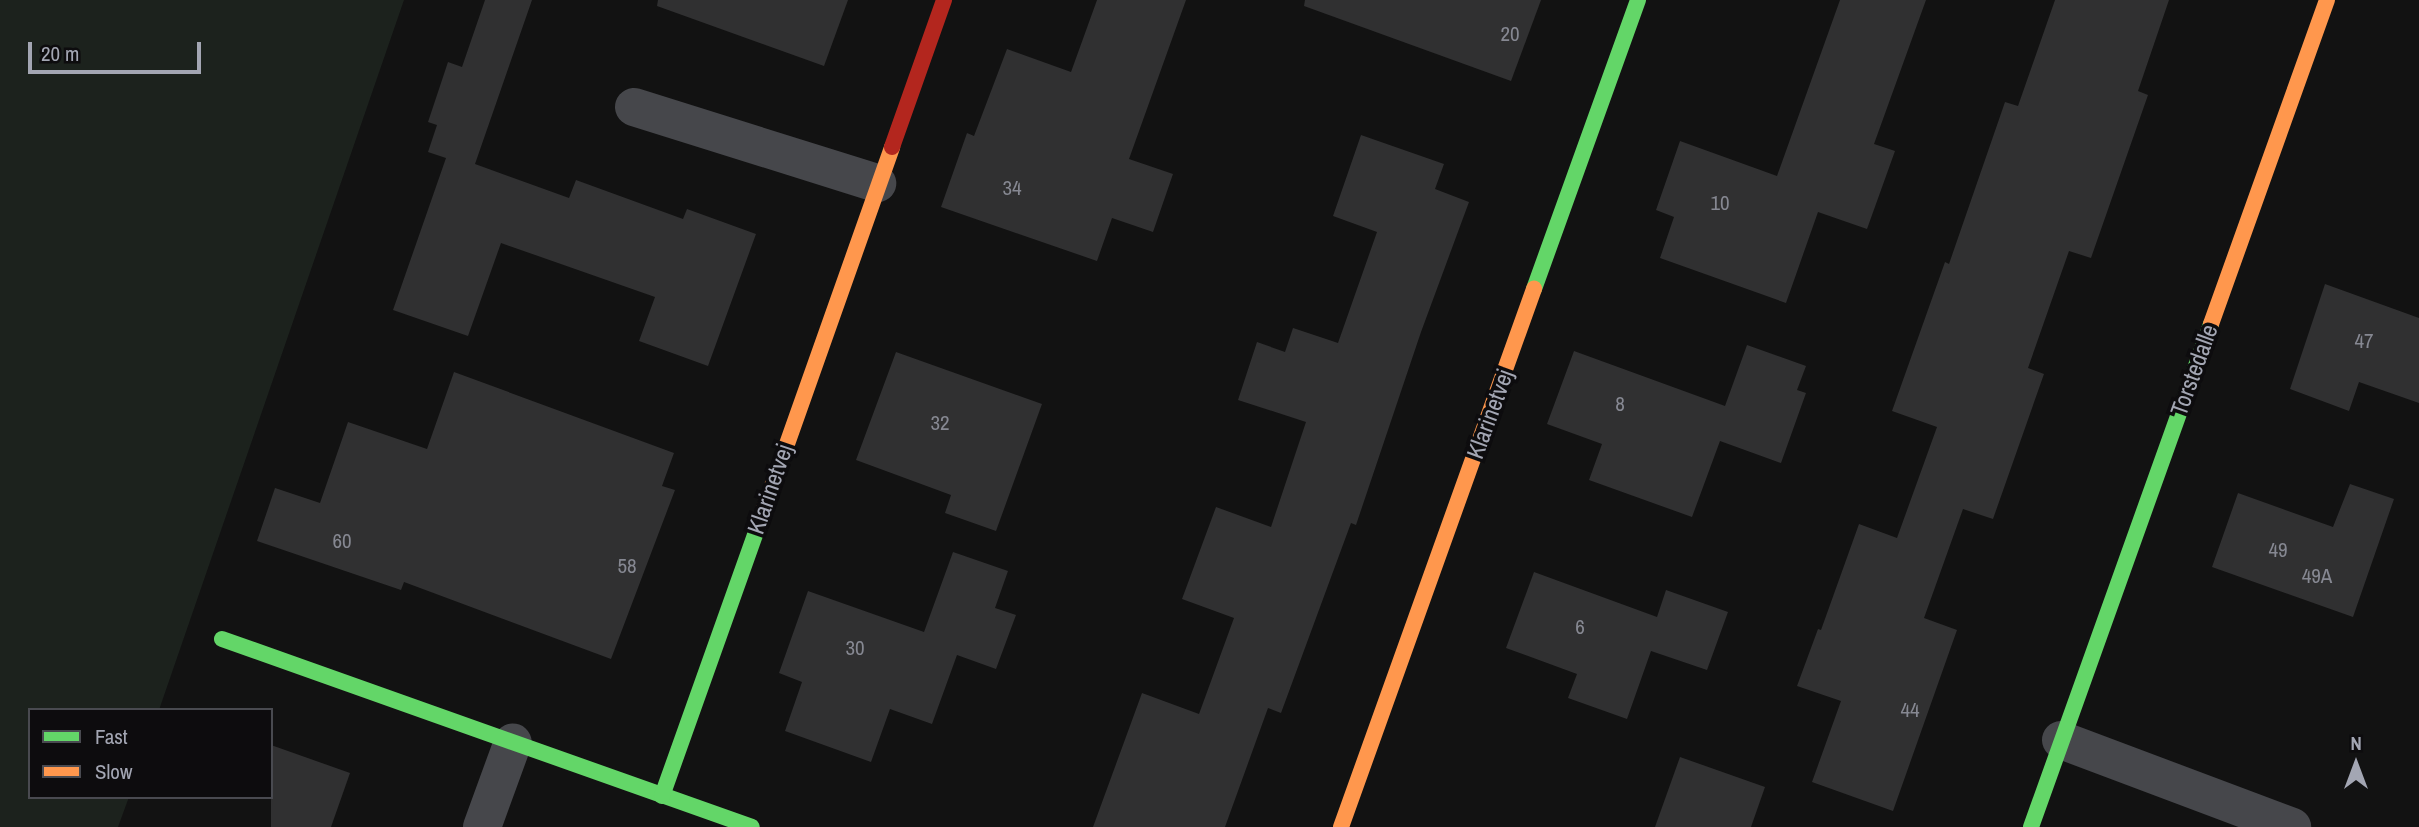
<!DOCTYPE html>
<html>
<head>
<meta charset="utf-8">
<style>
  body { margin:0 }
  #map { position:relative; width:2419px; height:827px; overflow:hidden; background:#121212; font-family:"Archivo Narrow",sans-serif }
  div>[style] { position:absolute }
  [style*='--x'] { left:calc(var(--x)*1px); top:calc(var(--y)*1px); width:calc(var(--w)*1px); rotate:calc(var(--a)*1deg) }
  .green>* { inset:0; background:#1c221d }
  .building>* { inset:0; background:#303031 }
  .street>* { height:38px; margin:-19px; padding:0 19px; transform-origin:19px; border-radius:19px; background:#46474b }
  .fast>* { height:16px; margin:-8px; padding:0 8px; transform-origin:8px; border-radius:8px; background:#63d668 }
  .slow>* { height:16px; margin:-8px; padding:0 8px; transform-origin:8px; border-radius:8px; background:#ff974d }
  .jam>* { height:16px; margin:-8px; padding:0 8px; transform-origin:8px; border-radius:8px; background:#b3261e }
  span { translate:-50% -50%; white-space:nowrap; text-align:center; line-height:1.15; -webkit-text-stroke:7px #0d0c0e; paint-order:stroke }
  .number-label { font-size:21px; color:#868892 }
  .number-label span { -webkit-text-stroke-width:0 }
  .street-label { font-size:24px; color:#a3a6b3 }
  .legend { position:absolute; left:28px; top:708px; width:245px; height:91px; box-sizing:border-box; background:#0d0c0e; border:2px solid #494a50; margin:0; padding:9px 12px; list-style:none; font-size:21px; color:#a3a6b3 }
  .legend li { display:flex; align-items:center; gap:14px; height:35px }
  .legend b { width:35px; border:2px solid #494a50 }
  .north { position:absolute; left:2321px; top:729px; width:70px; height:70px; -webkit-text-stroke:5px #0d0c0e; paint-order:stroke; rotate:0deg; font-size:19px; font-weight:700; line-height:28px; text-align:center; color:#a3a6b3 }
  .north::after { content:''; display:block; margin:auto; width:24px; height:32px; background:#a3a6b3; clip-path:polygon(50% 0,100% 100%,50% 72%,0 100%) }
  .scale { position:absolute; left:28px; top:42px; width:173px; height:32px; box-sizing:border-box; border:4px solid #a3a6b3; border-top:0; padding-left:9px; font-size:21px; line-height:24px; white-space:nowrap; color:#a3a6b3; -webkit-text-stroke:5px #0d0c0e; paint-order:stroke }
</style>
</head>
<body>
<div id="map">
  <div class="green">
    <div style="clip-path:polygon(0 0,404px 0,159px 710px,30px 710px,30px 797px,129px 797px,118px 827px,0 827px)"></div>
  </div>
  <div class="building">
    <div style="clip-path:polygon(485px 0,532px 0,475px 164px,569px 198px,576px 180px,683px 219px,687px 209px,756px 234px,708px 366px,639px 341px,655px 297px,501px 243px,468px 336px,393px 310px,446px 158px,428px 152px,437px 125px,428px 122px,448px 62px,462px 67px)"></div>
    <div style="clip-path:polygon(658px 0,848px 0,824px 66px,657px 6px)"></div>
    <div style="clip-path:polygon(1097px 0,1186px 0,1129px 159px,1173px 174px,1153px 232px,1112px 218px,1097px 261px,941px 207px,967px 133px,974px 136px,1007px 49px,1071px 72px)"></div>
    <div style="clip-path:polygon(1305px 0,1541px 0,1511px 81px,1304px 6px)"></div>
    <div style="clip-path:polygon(1840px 0,1926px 0,1874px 144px,1895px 151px,1867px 229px,1818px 212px,1786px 303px,1660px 258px,1674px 217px,1656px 210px,1680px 141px,1777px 176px)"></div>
    <div style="clip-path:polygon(2055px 0,2169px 0,2138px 91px,2148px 95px,2091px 258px,2069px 251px,2028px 368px,2044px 374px,1993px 519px,1963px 509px,1924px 618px,1957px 630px,1893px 811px,1812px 782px,1841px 701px,1797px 686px,1818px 629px,1821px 630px,1859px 524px,1897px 538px,1937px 427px,1892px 411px,1945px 262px,1949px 264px,2005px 102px,2018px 106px)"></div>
    <div style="clip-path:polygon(1361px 135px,1444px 164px,1435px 189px,1469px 202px,1421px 332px,1356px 525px,1351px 523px,1281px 713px,1268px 708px,1225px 827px,1093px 827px,1142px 693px,1199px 714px,1234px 618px,1182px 599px,1216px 507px,1271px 527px,1306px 422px,1238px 400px,1257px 342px,1285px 352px,1293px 328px,1338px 343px,1377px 232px,1333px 216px)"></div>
    <div style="clip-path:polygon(2325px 284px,2419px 318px,2419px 403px,2359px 382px,2349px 411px,2290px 389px)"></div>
    <div style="clip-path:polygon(1747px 345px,1806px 366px,1797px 390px,1806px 393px,1781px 463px,1720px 441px,1692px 517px,1589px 480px,1602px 444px,1547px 424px,1574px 351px,1725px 406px)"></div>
    <div style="clip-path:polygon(896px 352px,1042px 404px,996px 531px,945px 513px,951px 495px,856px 460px)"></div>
    <div style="clip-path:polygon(454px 372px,674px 453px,662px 486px,675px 490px,611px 659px,404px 582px,401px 590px,257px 541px,275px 488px,320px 503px,348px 422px,427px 449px)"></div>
    <div style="clip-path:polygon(2350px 484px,2394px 499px,2353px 617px,2212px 567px,2238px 493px,2333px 527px)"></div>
    <div style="clip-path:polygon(953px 552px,1008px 571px,995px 608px,1016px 615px,996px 669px,957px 655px,932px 724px,890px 709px,871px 762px,785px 731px,802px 682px,779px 673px,808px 591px,924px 632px)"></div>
    <div style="clip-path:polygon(1534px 572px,1657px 617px,1666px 590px,1728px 612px,1707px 670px,1651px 651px,1627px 719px,1568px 698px,1577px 674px,1506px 648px)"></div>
    <div style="clip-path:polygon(271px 745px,350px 773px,331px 827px,271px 827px)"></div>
    <div style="clip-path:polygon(1680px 757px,1765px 787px,1751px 827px,1655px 827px)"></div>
  </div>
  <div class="street">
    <div style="--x:634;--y:107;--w:255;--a:17.4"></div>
    <div style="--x:2061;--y:740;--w:247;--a:20.6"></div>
    <div style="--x:482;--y:827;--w:90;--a:-70"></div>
  </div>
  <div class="fast">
    <div style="--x:1534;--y:289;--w:307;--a:-70.2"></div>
    <div style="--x:222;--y:639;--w:562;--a:19.53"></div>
    <div style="--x:662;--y:796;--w:305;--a:-70.4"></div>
    <div style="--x:2031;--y:827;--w:534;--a:-70.31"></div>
  </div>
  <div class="slow">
    <div style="--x:2211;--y:324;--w:344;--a:-70.3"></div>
    <div style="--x:764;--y:509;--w:384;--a:-70.5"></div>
    <div style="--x:1341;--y:827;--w:572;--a:-70.27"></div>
  </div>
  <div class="jam">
    <div style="--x:892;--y:147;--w:156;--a:-70.5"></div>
  </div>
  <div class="number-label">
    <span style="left:1510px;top:34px">20</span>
    <span style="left:1012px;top:188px">34</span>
    <span style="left:1720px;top:203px">10</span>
    <span style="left:2364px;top:341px">47</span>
    <span style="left:1620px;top:404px">8</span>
    <span style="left:940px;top:423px">32</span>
    <span style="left:342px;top:541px">60</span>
    <span style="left:2278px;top:550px">49</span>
    <span style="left:627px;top:566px">58</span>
    <span style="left:2317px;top:576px">49A</span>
    <span style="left:1580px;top:627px">6</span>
    <span style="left:855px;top:648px">30</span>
    <span style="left:1910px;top:710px">44</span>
  </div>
  <div class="street-label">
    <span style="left:2194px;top:370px;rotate:-70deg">Torstedalle</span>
    <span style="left:1490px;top:414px;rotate:-70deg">Klarinetvej</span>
    <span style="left:770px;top:489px;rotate:-71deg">Klarinetvej</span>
  </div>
  <ul class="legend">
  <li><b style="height:9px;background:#63d668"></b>Fast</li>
  <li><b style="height:9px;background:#ff974d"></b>Slow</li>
  </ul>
  <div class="north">N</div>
  <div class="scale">20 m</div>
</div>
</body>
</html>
